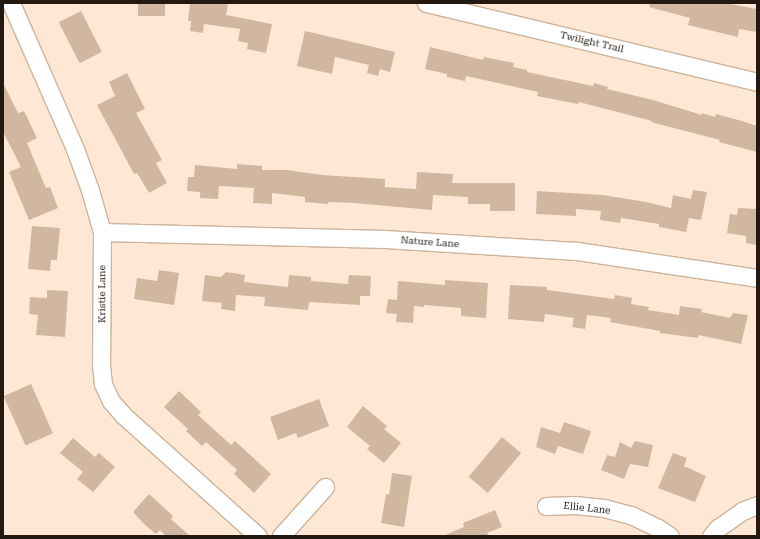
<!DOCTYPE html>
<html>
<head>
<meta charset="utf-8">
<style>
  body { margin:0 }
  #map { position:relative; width:760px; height:539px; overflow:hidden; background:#fee8d5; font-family:"Roboto Serif",serif }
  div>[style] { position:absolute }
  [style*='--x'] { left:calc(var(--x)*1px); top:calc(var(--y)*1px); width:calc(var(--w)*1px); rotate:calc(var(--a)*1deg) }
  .building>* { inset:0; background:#d1b7a0; transform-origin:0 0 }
  .roads { filter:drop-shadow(1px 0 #ccb39b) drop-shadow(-1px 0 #ccb39b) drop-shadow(0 1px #ccb39b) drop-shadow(0 -1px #ccb39b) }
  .minor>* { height:17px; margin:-8.5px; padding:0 8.5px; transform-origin:8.5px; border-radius:8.5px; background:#fff }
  span { translate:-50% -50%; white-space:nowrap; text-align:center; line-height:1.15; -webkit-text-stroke:3px #fff; paint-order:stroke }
  .street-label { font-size:10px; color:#231911 }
  .frame { position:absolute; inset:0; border:4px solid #231911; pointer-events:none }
</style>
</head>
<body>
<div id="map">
  <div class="building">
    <div style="left:138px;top:3px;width:27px;height:13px"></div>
    <div style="clip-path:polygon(190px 3px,228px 3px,226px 15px,272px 24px,266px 53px,247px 49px,248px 43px,238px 41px,240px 29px,204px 24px,203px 33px,190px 31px,191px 21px,188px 21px)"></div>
    <div style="clip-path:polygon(650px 3px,725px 3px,757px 9px,757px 32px,739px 29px,738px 37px,688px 25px,690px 18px,649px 7px)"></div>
    <div style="left:81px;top:11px;width:46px;height:25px;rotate:63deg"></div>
    <div style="clip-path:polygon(305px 31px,395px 52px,390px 72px,380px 69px,378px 76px,367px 73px,369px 65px,335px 57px,332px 74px,297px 66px)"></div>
    <div style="clip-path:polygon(430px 47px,483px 60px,484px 57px,514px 63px,513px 67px,527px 70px,527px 72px,593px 86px,594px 83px,608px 87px,607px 89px,653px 100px,702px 115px,702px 113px,715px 117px,716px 114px,742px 121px,757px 126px,757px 152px,719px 142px,720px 140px,651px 122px,652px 121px,579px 102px,578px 104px,537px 96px,538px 92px,466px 76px,465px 81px,447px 77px,447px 74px,425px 69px)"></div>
    <div style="clip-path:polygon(127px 73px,145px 109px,136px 113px,162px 160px,156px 163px,167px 183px,149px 193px,137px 173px,134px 174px,97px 105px,115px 96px,109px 82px)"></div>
    <div style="clip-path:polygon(3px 83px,18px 113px,24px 111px,37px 138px,27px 143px,46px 188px,50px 187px,58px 208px,29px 220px,9px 172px,21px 167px,3px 132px)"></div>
    <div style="clip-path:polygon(237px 164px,262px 166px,262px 170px,287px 170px,322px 175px,385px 179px,385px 187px,416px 189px,417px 172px,453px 174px,452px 183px,515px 183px,515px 211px,490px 211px,490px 204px,468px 204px,468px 197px,433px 195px,432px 210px,354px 203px,328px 202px,328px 204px,305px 202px,305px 197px,272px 193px,272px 204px,253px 203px,254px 188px,219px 186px,218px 199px,200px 198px,200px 192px,187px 191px,188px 177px,194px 177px,195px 165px,237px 169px)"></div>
    <div style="clip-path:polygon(693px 190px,707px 192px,701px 220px,689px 218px,686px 232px,659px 227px,659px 224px,621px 218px,620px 223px,600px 220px,601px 211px,576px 209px,576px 216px,536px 214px,537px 191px,603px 195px,646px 202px,671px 208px,673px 195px,691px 199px)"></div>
    <div style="clip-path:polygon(738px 208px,757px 209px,757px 245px,746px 243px,746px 236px,727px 233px,730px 214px,737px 215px)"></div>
    <div style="clip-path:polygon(32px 226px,60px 228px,57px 260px,51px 260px,50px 271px,28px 269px)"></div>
    <div style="clip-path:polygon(159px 270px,179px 273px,174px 305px,134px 299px,137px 278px,157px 281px)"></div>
    <div style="clip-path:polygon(226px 272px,245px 275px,244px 282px,288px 287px,289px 275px,311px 277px,311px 281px,348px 284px,349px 275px,371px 276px,370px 296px,360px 296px,360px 305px,309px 302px,308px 310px,264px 306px,265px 297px,236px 295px,235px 311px,221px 309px,222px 303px,202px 301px,205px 275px,221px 277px)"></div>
    <div style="clip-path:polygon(445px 280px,488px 283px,486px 318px,461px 316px,461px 308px,424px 305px,424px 307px,414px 306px,413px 323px,396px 322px,397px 314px,386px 313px,388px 299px,397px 300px,398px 281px,445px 285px)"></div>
    <div style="clip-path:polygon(510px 285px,547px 287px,547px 290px,614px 299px,615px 295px,632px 298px,631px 304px,649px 307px,648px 310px,679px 315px,680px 306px,702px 309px,701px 312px,730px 318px,733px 313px,748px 315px,741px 344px,698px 335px,698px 338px,660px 333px,660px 331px,610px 322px,611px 318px,587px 315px,585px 329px,572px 327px,574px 318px,545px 314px,544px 322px,508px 319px)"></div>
    <div style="clip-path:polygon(47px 290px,68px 291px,65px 337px,36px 335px,38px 315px,29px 314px,30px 297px,47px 298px)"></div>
    <div style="left:31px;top:384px;width:54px;height:30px;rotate:66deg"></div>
    <div style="clip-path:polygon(179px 391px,201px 412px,198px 415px,231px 445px,235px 441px,271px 474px,254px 493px,234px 474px,237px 470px,206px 442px,202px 446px,186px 431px,188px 429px,164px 407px)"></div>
    <div style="clip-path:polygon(319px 399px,329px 426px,298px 438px,296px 433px,278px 440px,270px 417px)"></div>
    <div style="clip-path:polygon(363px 406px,387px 426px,384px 429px,401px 443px,384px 463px,367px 449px,370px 446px,347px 427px)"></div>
    <div style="clip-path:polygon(564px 422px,591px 431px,583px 454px,558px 446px,555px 454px,536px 447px,541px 427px,560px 433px)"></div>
    <div style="left:502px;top:437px;width:25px;height:52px;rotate:40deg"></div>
    <div style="clip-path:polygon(73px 438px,95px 457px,99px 453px,115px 467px,93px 492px,77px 479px,83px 472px,60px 453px)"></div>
    <div style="clip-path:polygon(635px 441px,653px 445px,648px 467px,630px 464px,624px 479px,601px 470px,607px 455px,615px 457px,620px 442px,631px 448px)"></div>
    <div style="clip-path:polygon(673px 453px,687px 458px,684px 466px,706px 476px,695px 502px,658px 488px)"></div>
    <div style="clip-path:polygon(392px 473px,412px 476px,404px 527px,381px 523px,386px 494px,389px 495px)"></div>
    <div style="clip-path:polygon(149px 494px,173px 516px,171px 519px,190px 536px,166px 536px,160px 530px,156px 534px,144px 524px,133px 512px)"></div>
    <div style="clip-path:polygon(495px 510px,502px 527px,487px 533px,489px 536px,443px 536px,464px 527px,463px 523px)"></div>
  </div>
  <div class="roads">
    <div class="minor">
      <div style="--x:11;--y:3;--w:159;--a:66.3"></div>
      <div style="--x:75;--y:149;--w:44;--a:69.9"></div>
      <div style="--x:90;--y:190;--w:44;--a:74.1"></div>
      <div style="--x:102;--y:232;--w:133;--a:90.4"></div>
      <div style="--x:101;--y:365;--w:19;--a:84"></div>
      <div style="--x:103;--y:384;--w:19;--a:65"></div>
      <div style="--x:111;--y:401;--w:18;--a:49"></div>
      <div style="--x:123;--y:415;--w:181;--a:41.9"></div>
      <div style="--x:426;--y:3;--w:340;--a:13.4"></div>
      <div style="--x:102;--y:232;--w:283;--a:1.4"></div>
      <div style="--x:385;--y:239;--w:192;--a:3.6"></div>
      <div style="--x:577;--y:251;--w:182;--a:8.5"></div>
      <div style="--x:546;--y:506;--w:29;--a:-2"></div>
      <div style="--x:575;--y:505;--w:29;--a:6"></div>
      <div style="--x:604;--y:508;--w:28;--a:15"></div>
      <div style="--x:631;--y:515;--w:30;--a:26"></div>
      <div style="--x:658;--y:528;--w:14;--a:34"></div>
      <div style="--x:281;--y:536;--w:66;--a:-48.1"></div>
      <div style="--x:711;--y:536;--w:11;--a:-49"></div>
      <div style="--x:718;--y:528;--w:29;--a:-35"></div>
      <div style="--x:742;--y:511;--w:16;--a:-22"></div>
    </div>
  </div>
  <div class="street-label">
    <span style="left:592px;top:42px;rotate:13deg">Twilight Trail</span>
    <span style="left:430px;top:242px;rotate:4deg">Nature Lane</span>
    <span style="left:102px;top:294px;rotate:-90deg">Kristie Lane</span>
    <span style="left:587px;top:508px;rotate:6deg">Ellie Lane</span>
  </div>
  <div class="frame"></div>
</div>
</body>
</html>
